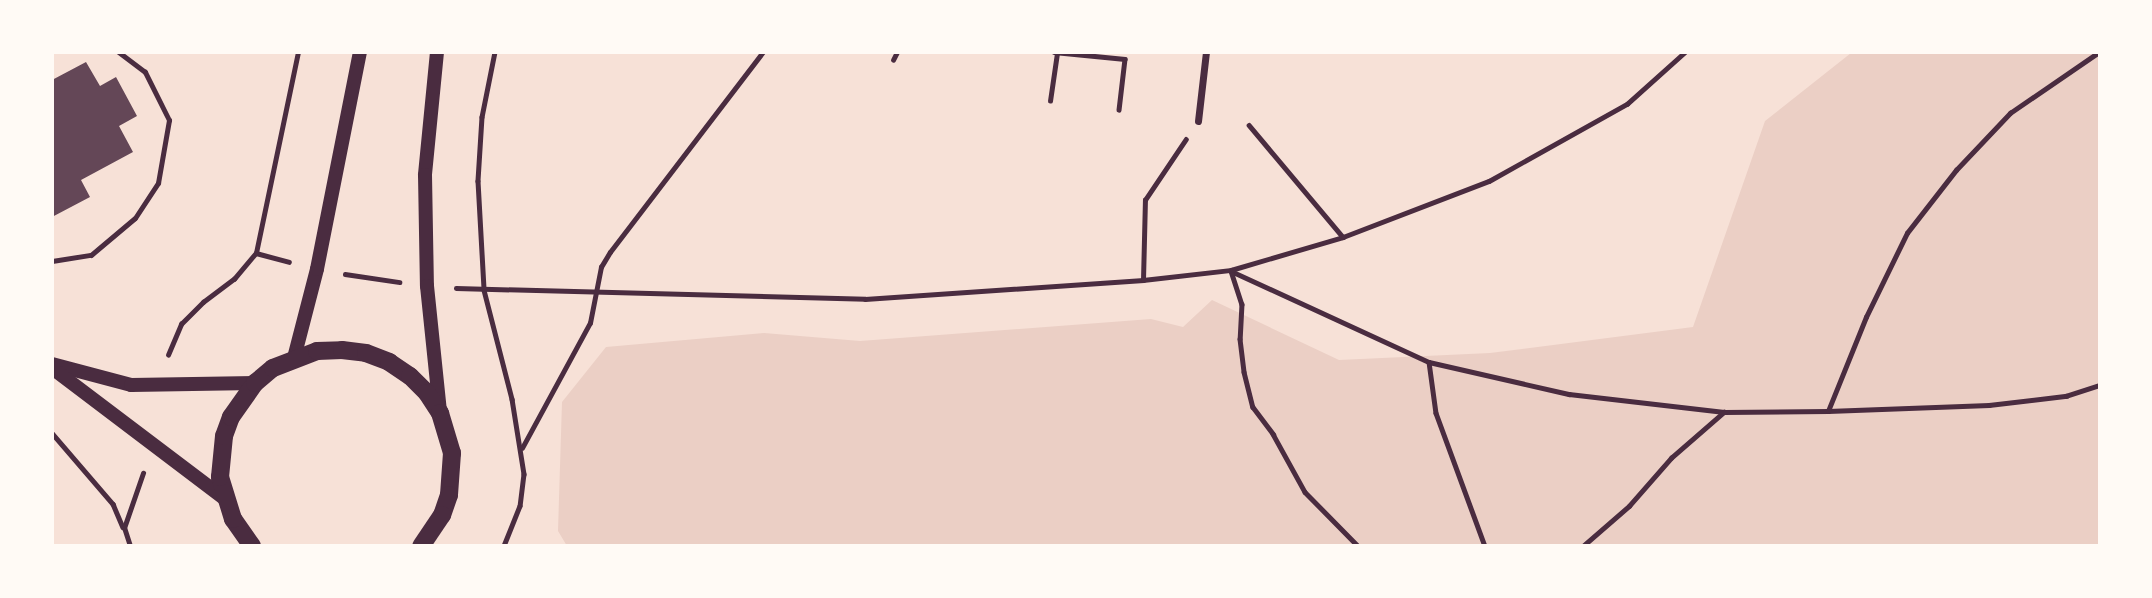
<!DOCTYPE html>
<html>
<head>
<meta charset="utf-8">
<style>
  body { margin:0 }
  #map { position:relative; width:2152px; height:598px; overflow:hidden; background:#f7e1d7; font-family:"Sofia Sans Condensed",sans-serif }
  div>[style] { position:absolute }
  [style*='--x'] { left:calc(var(--x)*1px); top:calc(var(--y)*1px); width:calc(var(--w)*1px); rotate:calc(var(--a)*1deg) }
  .green>* { inset:0; background:#ebcfc5 }
  .building>* { inset:0; background:#644757 }
  .path>* { height:4.5px; margin:-2.25px; padding:0 2.25px; transform-origin:2.25px; border-radius:2.25px; background:#4a2c40 }
  .service>* { height:5px; margin:-2.5px; padding:0 2.5px; transform-origin:2.5px; border-radius:2.5px; background:#4a2c40 }
  .minor>* { height:7px; margin:-3.5px; padding:0 3.5px; transform-origin:3.5px; border-radius:3.5px; background:#4a2c40 }
  .secondary>* { height:14px; margin:-7px; padding:0 7px; transform-origin:7px; border-radius:7px; background:#4a2c40 }
  .primary>* { height:18px; margin:-9px; padding:0 9px; transform-origin:9px; border-radius:9px; background:#4a2c40 }
  span { translate:-50% -50%; white-space:nowrap; text-align:center; line-height:1.15; -webkit-text-stroke:5px #fffaf5; paint-order:stroke }
  .frame { position:absolute; inset:0; border:54px solid #fffaf5; pointer-events:none }
</style>
</head>
<body>
<div id="map">
  <div class="green">
    <div style="clip-path:polygon(1851px 53px,2099px 53px,2099px 545px,567px 546px,558px 531px,562px 402px,606px 347px,764px 333px,860px 341px,1151px 319px,1183px 327px,1212px 300px,1339px 360px,1490px 353px,1693px 327px,1765px 121px)"></div>
  </div>
  <div class="building">
    <div style="clip-path:polygon(86px 62px,100px 86px,116px 77px,137px 116px,119px 126px,133px 152px,81px 180px,90px 197px,52px 217px,52px 80px)"></div>
  </div>
  <div class="path">
    <div style="--x:495;--y:52;--w:66;--a:101.3"></div>
    <div style="--x:482;--y:117;--w:64;--a:93.6"></div>
    <div style="--x:478;--y:181;--w:109;--a:86.8"></div>
    <div style="--x:484;--y:290;--w:113;--a:75.6"></div>
    <div style="--x:512;--y:399;--w:76;--a:80.9"></div>
    <div style="--x:524;--y:474;--w:32;--a:97"></div>
    <div style="--x:520;--y:506;--w:43;--a:111.8"></div>
    <div style="--x:1054;--y:52;--w:71;--a:5.6"></div>
    <div style="--x:1125;--y:59;--w:51;--a:96.7"></div>
    <div style="--x:893;--y:60;--w:9;--a:-63"></div>
    <div style="--x:1050;--y:101;--w:49;--a:-81.7"></div>
    <div style="--x:1249;--y:125;--w:146;--a:50"></div>
    <div style="--x:256;--y:253;--w:34;--a:15"></div>
    <div style="--x:1231;--y:271;--w:218;--a:24.7"></div>
    <div style="--x:1429;--y:362;--w:144;--a:12.9"></div>
    <div style="--x:1569;--y:394;--w:156;--a:6.6"></div>
    <div style="--x:1724;--y:412;--w:104;--a:-0.6"></div>
    <div style="--x:1828;--y:411;--w:161;--a:-2.1"></div>
    <div style="--x:1989;--y:405;--w:78;--a:-6.7"></div>
    <div style="--x:2066;--y:396;--w:36;--a:-18"></div>
    <div style="--x:1231;--y:271;--w:35;--a:72"></div>
    <div style="--x:1242;--y:304;--w:35;--a:93"></div>
    <div style="--x:1240;--y:339;--w:33;--a:83"></div>
    <div style="--x:1244;--y:372;--w:36;--a:76"></div>
    <div style="--x:1253;--y:407;--w:34;--a:53"></div>
    <div style="--x:1273;--y:434;--w:66;--a:61.1"></div>
    <div style="--x:1305;--y:492;--w:76;--a:45.5"></div>
    <div style="--x:345;--y:274;--w:55;--a:8.4"></div>
    <div style="--x:1143;--y:280;--w:80;--a:-88.6"></div>
    <div style="--x:1145;--y:200;--w:73;--a:-56.1"></div>
    <div style="--x:456;--y:288;--w:409;--a:1.5"></div>
    <div style="--x:865;--y:299;--w:279;--a:-3.9"></div>
    <div style="--x:1143;--y:280;--w:89;--a:-6.5"></div>
    <div style="--x:1231;--y:270;--w:117;--a:-16.4"></div>
    <div style="--x:1343;--y:237;--w:156;--a:-21"></div>
    <div style="--x:1489;--y:181;--w:158;--a:-29.2"></div>
    <div style="--x:1627;--y:104;--w:78;--a:-41.9"></div>
    <div style="--x:168;--y:355;--w:34;--a:-67"></div>
    <div style="--x:181;--y:324;--w:31;--a:-45"></div>
    <div style="--x:203;--y:302;--w:39;--a:-37"></div>
    <div style="--x:234;--y:279;--w:34;--a:-50"></div>
    <div style="--x:256;--y:253;--w:205;--a:-78.2"></div>
    <div style="--x:1429;--y:362;--w:51;--a:82.2"></div>
    <div style="--x:1436;--y:413;--w:142;--a:69.8"></div>
    <div style="--x:1828;--y:411;--w:101;--a:-68"></div>
    <div style="--x:1866;--y:317;--w:93;--a:-64"></div>
    <div style="--x:1907;--y:233;--w:80;--a:-52.1"></div>
    <div style="--x:1956;--y:170;--w:79;--a:-46.5"></div>
    <div style="--x:2010;--y:113;--w:108;--a:-34.4"></div>
    <div style="--x:52;--y:433;--w:94;--a:49.3"></div>
    <div style="--x:113;--y:504;--w:25;--a:67"></div>
    <div style="--x:522;--y:448;--w:142;--a:-61.5"></div>
    <div style="--x:590;--y:323;--w:57;--a:-78.9"></div>
    <div style="--x:601;--y:267;--w:17;--a:-59"></div>
    <div style="--x:610;--y:252;--w:252;--a:-52.6"></div>
    <div style="--x:130;--y:546;--w:19;--a:-108"></div>
    <div style="--x:124;--y:528;--w:58;--a:-70.9"></div>
    <div style="--x:1583;--y:546;--w:61;--a:-41"></div>
    <div style="--x:1629;--y:506;--w:64;--a:-48.8"></div>
    <div style="--x:1671;--y:458;--w:70;--a:-41"></div>
  </div>
  <div class="service">
    <div style="--x:52;--y:261;--w:39;--a:-9"></div>
    <div style="--x:91;--y:255;--w:57;--a:-40.1"></div>
    <div style="--x:135;--y:218;--w:42;--a:-56.7"></div>
    <div style="--x:158;--y:183;--w:64;--a:-80.1"></div>
    <div style="--x:169;--y:120;--w:54;--a:-116.6"></div>
    <div style="--x:145;--y:72;--w:34;--a:-143"></div>
  </div>
  <div class="minor">
    <div style="--x:1198;--y:121;--w:69;--a:-83.4"></div>
  </div>
  <div class="secondary">
    <div style="--x:437;--y:52;--w:124;--a:95.6"></div>
    <div style="--x:425;--y:175;--w:111;--a:89"></div>
    <div style="--x:427;--y:286;--w:127;--a:84.1"></div>
    <div style="--x:294;--y:358;--w:92;--a:-75.5"></div>
    <div style="--x:317;--y:269;--w:221;--a:-78.8"></div>
    <div style="--x:52;--y:364;--w:82;--a:14.9"></div>
    <div style="--x:131;--y:385;--w:124;--a:-0.9"></div>
    <div style="--x:52;--y:368;--w:216;--a:37.1"></div>
  </div>
  <div class="primary">
    <div style="--x:252;--y:546;--w:33;--a:-125"></div>
    <div style="--x:233;--y:519;--w:44;--a:-107.2"></div>
    <div style="--x:220;--y:477;--w:41;--a:-84.4"></div>
    <div style="--x:224;--y:436;--w:20;--a:-70"></div>
    <div style="--x:231;--y:417;--w:42;--a:-54.8"></div>
    <div style="--x:255;--y:383;--w:23;--a:-40"></div>
    <div style="--x:273;--y:368;--w:47;--a:-21.1"></div>
    <div style="--x:317;--y:351;--w:25;--a:-2"></div>
    <div style="--x:342;--y:350;--w:24;--a:7"></div>
    <div style="--x:366;--y:353;--w:25;--a:21"></div>
    <div style="--x:389;--y:362;--w:25;--a:34"></div>
    <div style="--x:410;--y:376;--w:24;--a:45"></div>
    <div style="--x:427;--y:393;--w:24;--a:57"></div>
    <div style="--x:440;--y:413;--w:42;--a:73.3"></div>
    <div style="--x:452;--y:453;--w:42;--a:94.1"></div>
    <div style="--x:449;--y:495;--w:21;--a:109"></div>
    <div style="--x:442;--y:515;--w:37;--a:124"></div>
  </div>
  <div class="frame"></div>
</div>
</body>
</html>
